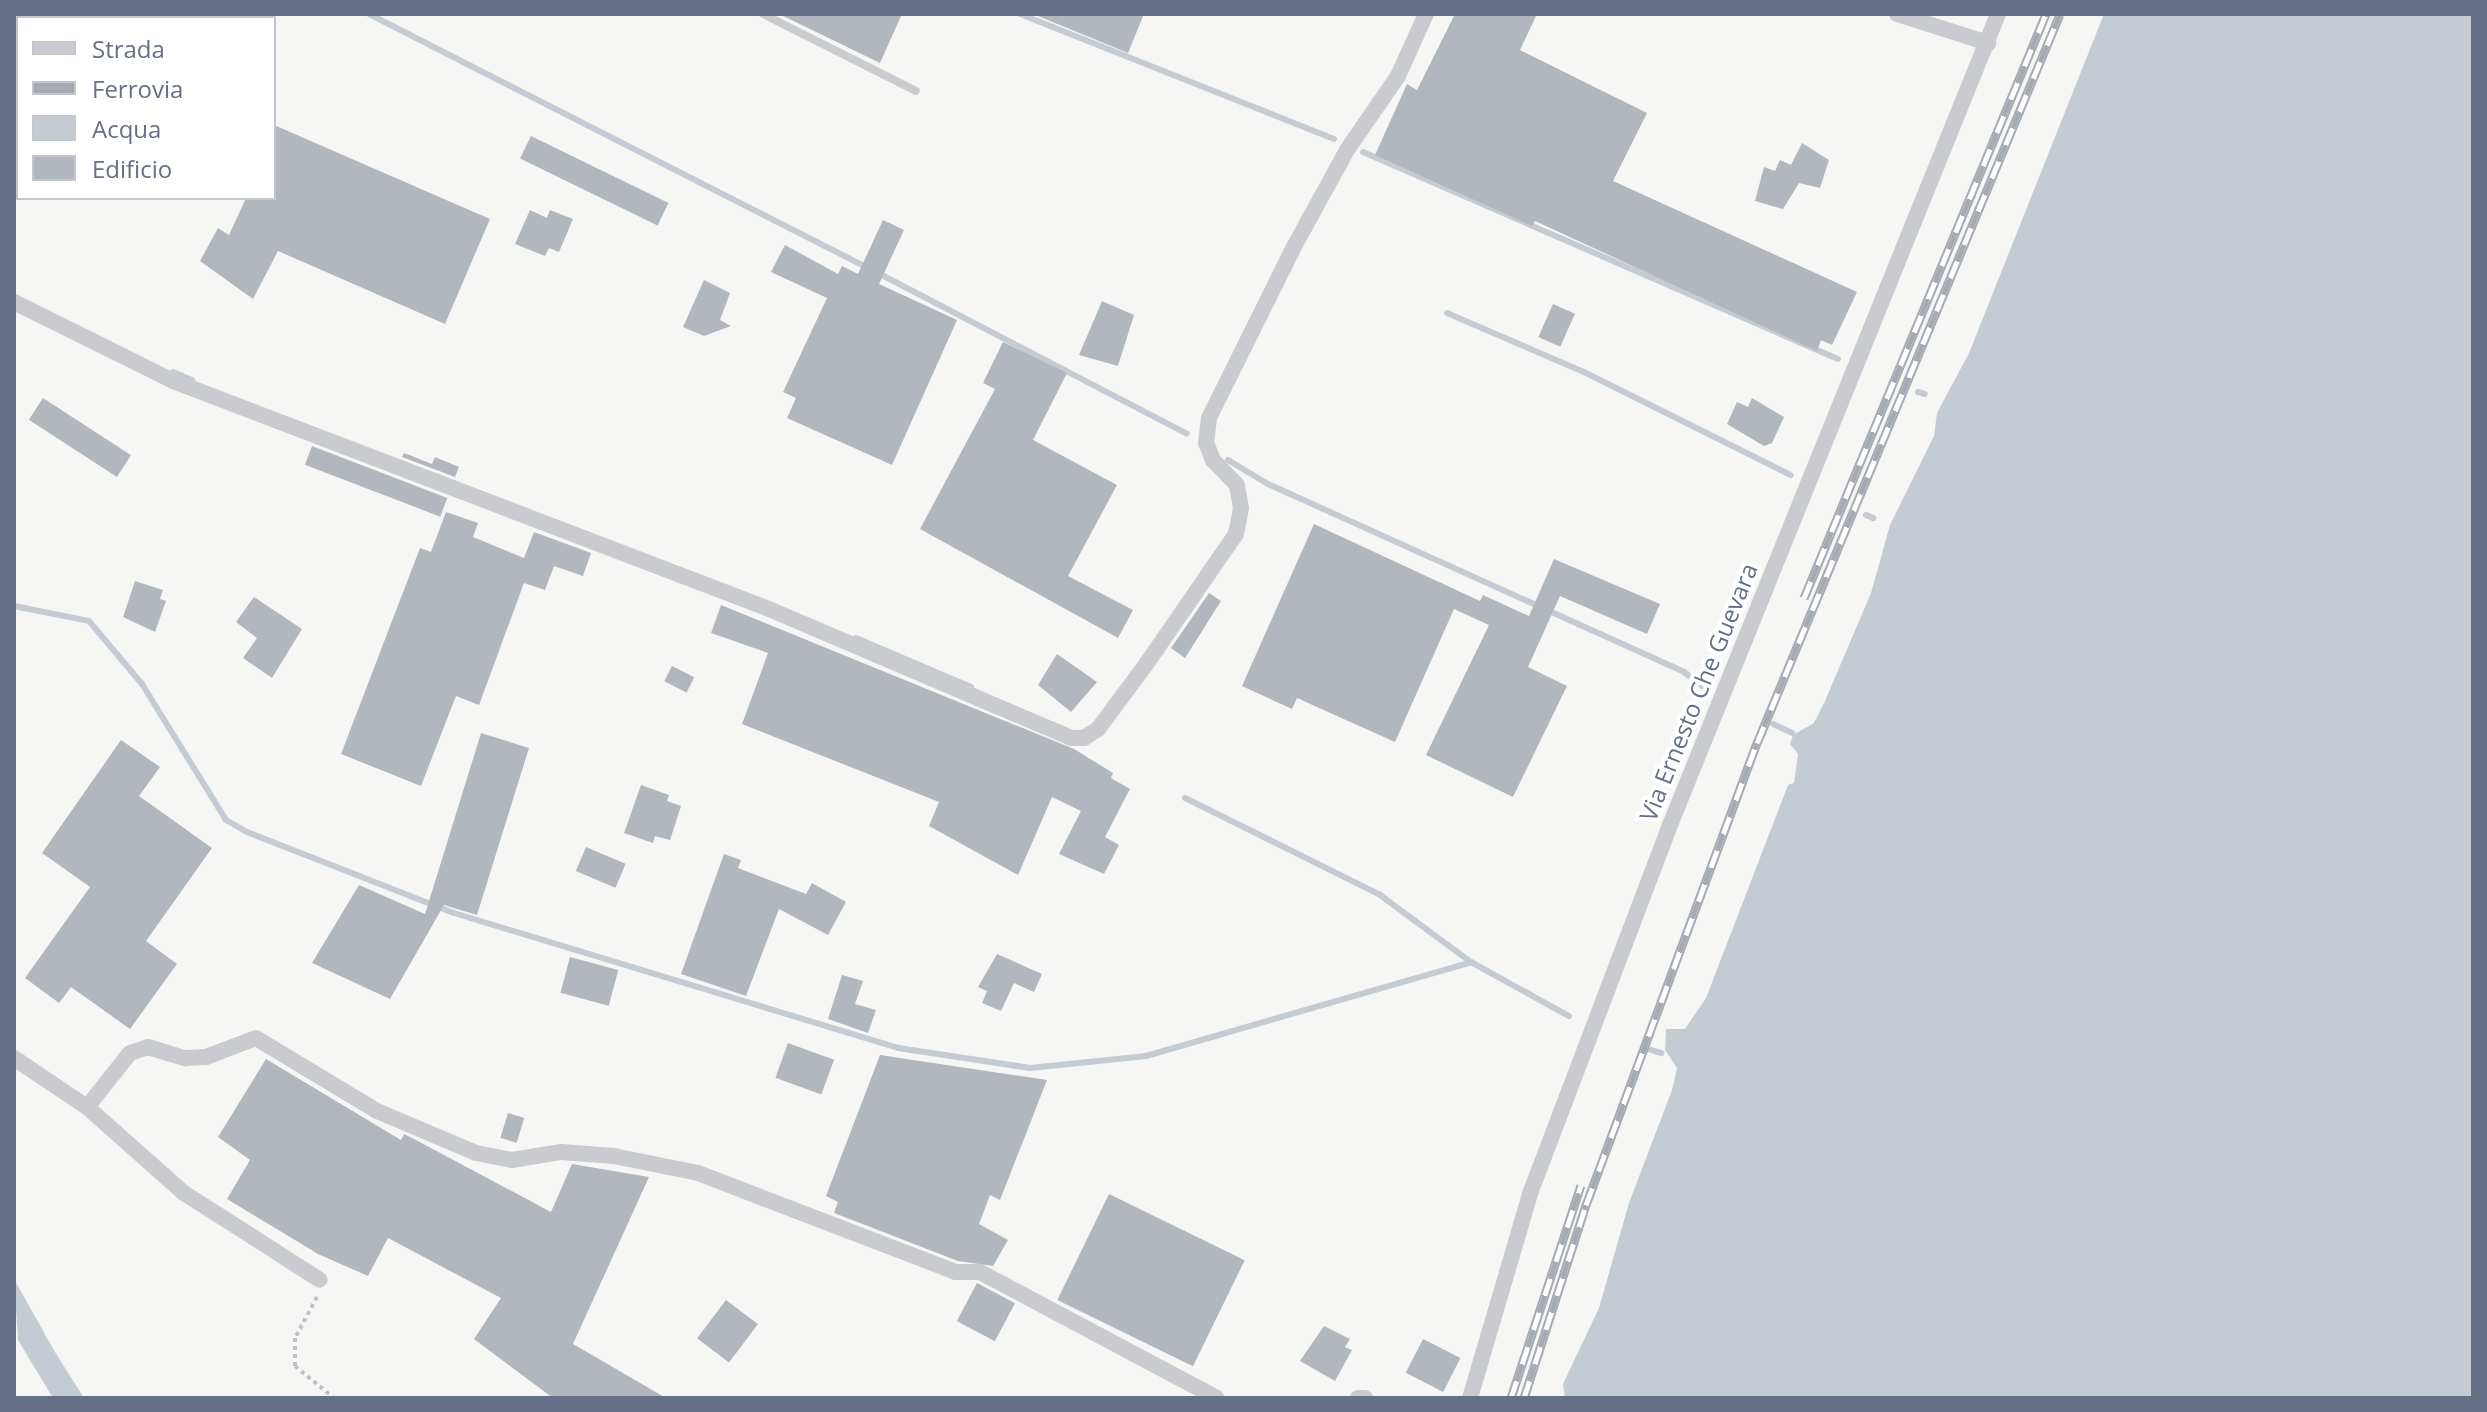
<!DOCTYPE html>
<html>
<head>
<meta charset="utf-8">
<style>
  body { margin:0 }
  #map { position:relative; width:2487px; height:1412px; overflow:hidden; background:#f6f7f4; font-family:"Open Sans",sans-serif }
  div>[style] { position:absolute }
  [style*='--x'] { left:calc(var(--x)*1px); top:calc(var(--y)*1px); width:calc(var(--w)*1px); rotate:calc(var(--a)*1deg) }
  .water>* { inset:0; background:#c5cbd2 }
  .stream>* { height:6px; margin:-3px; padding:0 3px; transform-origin:3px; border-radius:3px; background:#c5cbd2 }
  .building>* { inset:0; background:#b2b7be; transform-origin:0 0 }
  .path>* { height:4px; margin-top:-2px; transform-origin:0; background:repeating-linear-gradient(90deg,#c0c1c4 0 4px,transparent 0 8px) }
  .lane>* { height:8px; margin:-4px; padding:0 4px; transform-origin:4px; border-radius:4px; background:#c9cbcf }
  .street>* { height:16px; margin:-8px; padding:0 8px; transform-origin:8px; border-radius:8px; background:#c9cbcf }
  .rail>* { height:9px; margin-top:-4.5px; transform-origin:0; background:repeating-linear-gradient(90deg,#fff 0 18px,#a6aab2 0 36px); box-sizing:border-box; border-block:2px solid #a6aab2 }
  span { translate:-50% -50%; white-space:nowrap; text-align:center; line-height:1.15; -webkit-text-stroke:8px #fff; paint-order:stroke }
  .street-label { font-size:24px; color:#657086 }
  .frame { position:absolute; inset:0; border:16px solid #657086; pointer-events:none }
  .legend { position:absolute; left:16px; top:16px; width:260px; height:184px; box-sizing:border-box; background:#fff; border:2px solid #c1c6cf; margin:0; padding:10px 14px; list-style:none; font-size:24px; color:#657086 }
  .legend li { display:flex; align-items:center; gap:16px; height:40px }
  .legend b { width:40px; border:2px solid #c1c6cf }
</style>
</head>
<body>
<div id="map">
  <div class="water">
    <div style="clip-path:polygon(2104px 14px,2473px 14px,2473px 1398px,1565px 1398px,1563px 1384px,1599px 1308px,1629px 1203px,1672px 1090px,1677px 1068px,1665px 1050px,1666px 1029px,1685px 1029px,1706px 998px,1788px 785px,1794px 783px,1798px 754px,1790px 744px,1793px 735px,1814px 723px,1825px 701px,1871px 593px,1890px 525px,1934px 436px,1937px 413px,1969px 353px)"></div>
    <div style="clip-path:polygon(14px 1279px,55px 1352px,84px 1398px,53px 1398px,18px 1340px)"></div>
  </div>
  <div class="stream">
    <div style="--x:369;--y:14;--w:560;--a:26.98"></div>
    <div style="--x:1020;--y:14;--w:338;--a:21.7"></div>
    <div style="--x:1363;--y:152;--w:518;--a:23.55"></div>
    <div style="--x:878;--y:273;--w:348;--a:27.5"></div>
    <div style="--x:1447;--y:313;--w:149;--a:23.3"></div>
    <div style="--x:1584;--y:372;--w:231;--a:26.5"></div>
    <div style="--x:173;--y:372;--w:21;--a:23"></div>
    <div style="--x:1918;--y:392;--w:7;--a:16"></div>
    <div style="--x:1228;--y:460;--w:47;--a:31"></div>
    <div style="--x:1268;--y:484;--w:457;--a:24.3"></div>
    <div style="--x:1684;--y:672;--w:26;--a:37"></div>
    <div style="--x:1866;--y:515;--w:8;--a:23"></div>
    <div style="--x:14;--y:606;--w:76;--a:11.3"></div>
    <div style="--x:89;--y:621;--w:82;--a:49.9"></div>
    <div style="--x:142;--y:684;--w:160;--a:58.3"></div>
    <div style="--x:226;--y:820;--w:24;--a:30"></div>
    <div style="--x:247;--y:832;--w:222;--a:21.4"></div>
    <div style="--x:454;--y:913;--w:464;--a:16.9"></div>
    <div style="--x:898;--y:1048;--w:134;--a:8.6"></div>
    <div style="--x:1030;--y:1068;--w:117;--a:-5.9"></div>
    <div style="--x:1146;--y:1056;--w:338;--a:-16.1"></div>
    <div style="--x:856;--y:638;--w:125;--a:23.1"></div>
    <div style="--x:1773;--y:724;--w:21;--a:25"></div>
    <div style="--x:1185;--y:798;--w:218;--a:26.4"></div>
    <div style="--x:1380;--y:895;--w:113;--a:36.4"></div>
    <div style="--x:1471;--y:962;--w:112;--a:28.9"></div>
    <div style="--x:1648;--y:1049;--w:14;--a:17"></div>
  </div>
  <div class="building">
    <div style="clip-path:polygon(779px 14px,902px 14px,880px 63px)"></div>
    <div style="clip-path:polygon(1033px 14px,1144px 14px,1128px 53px)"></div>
    <div style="clip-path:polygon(1455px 14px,1537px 14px,1520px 50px,1647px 113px,1613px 181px,1857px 292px,1832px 345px,1821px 340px,1817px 351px,1535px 221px,1532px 226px,1375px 155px,1407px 84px,1417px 90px)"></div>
    <div style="clip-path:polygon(274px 125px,490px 219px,445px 324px,278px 251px,253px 299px,200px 261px,218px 228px,229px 235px,246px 198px,274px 198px)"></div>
    <div style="left:531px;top:136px;width:153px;height:25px;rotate:26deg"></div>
    <div style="clip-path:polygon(1802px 143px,1829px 160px,1820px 188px,1799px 183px,1783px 209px,1755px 201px,1764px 167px,1775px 171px,1780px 160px,1791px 165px)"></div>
    <div style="clip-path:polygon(530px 210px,547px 218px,550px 210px,573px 219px,559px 252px,549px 248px,545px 256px,515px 244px)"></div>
    <div style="clip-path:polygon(883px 220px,904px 230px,879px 284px,957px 320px,892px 465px,787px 418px,796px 398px,783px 392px,827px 298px,771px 272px,785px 245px,838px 274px,842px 266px,858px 274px)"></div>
    <div style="clip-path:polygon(704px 280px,730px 293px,720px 320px,731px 326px,704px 336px,683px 327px)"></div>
    <div style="clip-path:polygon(1102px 301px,1134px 315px,1118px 366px,1079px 355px)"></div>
    <div style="left:1553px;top:304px;width:24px;height:36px;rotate:24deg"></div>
    <div style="clip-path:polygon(1003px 342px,1067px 373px,1033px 440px,1117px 485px,1068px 576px,1133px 610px,1118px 638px,920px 529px,995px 389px,983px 383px)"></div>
    <div style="left:43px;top:398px;width:105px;height:26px;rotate:33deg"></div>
    <div style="clip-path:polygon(1752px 398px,1784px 417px,1772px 443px,1764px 446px,1727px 424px,1737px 402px,1748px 407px)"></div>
    <div style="left:312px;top:446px;width:145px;height:20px;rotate:21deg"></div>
    <div style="clip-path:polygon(404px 453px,432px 464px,435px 457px,459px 467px,455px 477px,402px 457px)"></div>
    <div style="clip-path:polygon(446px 512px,478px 523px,473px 537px,524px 558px,534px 532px,591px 553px,583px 576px,554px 566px,545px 590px,524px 583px,479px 705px,456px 696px,421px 786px,341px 754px,420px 548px,431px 552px)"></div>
    <div style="clip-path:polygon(1314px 524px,1480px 601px,1483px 595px,1529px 616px,1554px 559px,1660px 604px,1647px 634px,1560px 596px,1528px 667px,1567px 686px,1513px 797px,1426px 755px,1489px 625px,1454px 609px,1395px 742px,1297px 698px,1292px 709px,1242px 686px)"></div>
    <div style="clip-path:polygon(135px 581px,163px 590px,160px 599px,166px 601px,155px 632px,123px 617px)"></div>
    <div style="clip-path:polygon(1209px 593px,1221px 601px,1185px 658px,1171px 648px)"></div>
    <div style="clip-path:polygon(254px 597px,302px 629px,272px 678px,243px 658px,257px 638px,236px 622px)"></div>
    <div style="clip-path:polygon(721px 605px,1074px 749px,1113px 773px,1111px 778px,1130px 789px,1105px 837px,1119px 845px,1104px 874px,1059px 854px,1081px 811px,1052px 797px,1018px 875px,929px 826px,939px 802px,742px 724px,768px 653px,711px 633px)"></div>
    <div style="clip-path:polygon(1057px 654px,1097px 682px,1071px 712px,1038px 685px)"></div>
    <div style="left:672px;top:666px;width:25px;height:17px;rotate:27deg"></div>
    <div style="clip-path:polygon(481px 733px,529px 748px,477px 915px,444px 905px,390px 999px,312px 963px,359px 885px,425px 914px)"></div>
    <div style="clip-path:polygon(121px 740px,160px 767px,139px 796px,212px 848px,146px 941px,177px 964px,130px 1029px,71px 987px,59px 1003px,25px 978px,90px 887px,42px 853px)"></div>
    <div style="clip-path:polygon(641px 785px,669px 795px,667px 801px,681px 806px,670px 840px,655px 836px,653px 843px,624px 833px)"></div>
    <div style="left:586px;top:847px;width:43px;height:26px;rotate:23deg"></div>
    <div style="clip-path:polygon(724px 854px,741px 860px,738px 868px,806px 894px,812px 883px,846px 902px,828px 935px,779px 909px,746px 996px,681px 974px)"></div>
    <div style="clip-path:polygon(997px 954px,1042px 974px,1034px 992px,1014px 983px,1001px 1011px,982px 1003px,987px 991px,978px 987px)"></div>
    <div style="left:570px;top:957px;width:50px;height:37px;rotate:15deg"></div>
    <div style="clip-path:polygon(842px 975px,863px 981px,855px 1004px,876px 1010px,868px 1033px,828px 1019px)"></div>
    <div style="left:788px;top:1043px;width:49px;height:37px;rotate:20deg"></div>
    <div style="clip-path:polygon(880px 1055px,1047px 1080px,1000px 1200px,990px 1195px,979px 1224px,1008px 1240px,993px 1266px,958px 1261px,834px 1213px,838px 1202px,826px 1196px)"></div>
    <div style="clip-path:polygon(266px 1059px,401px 1140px,404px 1134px,416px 1140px,551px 1212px,572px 1164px,649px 1177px,573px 1344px,666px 1398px,553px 1398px,474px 1339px,501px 1298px,388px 1238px,368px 1276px,318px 1254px,227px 1199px,250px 1160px,218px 1137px)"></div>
    <div style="left:508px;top:1113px;width:17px;height:26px;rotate:17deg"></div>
    <div style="left:1109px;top:1194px;width:151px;height:118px;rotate:26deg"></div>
    <div style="left:977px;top:1283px;width:43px;height:43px;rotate:28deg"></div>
    <div style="left:726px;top:1300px;width:40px;height:48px;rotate:37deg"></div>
    <div style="clip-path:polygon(1324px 1326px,1350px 1339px,1345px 1347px,1352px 1350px,1335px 1381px,1300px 1361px)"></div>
    <div style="left:1423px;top:1339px;width:42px;height:38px;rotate:27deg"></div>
  </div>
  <div class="path">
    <div style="--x:317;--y:1297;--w:47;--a:118.2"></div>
    <div style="--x:295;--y:1338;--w:28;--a:90"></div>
    <div style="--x:295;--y:1366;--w:50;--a:39.4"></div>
  </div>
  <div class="lane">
    <div style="--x:763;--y:14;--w:171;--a:26.7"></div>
  </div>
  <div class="street">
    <div style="--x:1897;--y:14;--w:96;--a:17.7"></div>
    <div style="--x:14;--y:302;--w:178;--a:26.4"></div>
    <div style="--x:173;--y:381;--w:638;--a:20.93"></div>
    <div style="--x:769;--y:609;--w:328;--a:23.1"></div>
    <div style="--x:1071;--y:738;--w:13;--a:0"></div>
    <div style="--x:1084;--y:738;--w:17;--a:-33"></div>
    <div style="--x:1098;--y:729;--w:82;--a:-53.4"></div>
    <div style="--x:1147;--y:663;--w:157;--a:-55.4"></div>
    <div style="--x:1236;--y:534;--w:26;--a:-79"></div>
    <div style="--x:1241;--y:508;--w:23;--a:-100"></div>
    <div style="--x:1237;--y:485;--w:35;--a:-134"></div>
    <div style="--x:1213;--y:460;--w:18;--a:-112"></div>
    <div style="--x:1206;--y:443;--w:25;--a:-83"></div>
    <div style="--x:1209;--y:418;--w:193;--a:-63.6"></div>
    <div style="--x:1295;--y:245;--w:108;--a:-61.3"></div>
    <div style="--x:1347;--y:150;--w:90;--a:-55.4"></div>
    <div style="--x:1398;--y:76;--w:68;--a:-65.7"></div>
    <div style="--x:14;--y:1058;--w:88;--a:33.9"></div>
    <div style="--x:87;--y:1107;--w:130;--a:41.6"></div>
    <div style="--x:184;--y:1193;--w:161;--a:32.6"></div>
    <div style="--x:87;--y:1107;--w:69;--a:-51.5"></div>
    <div style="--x:130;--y:1053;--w:19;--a:-18"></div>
    <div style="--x:148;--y:1047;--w:39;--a:17"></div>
    <div style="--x:185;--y:1058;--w:21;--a:-3"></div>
    <div style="--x:206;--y:1057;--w:53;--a:-20.8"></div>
    <div style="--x:256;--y:1038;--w:141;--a:31.1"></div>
    <div style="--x:377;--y:1111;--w:108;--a:23"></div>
    <div style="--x:476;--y:1153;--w:37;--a:11"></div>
    <div style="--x:512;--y:1160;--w:50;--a:-9.3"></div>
    <div style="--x:561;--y:1152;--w:53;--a:4.3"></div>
    <div style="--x:614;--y:1156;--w:86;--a:11.4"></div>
    <div style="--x:698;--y:1173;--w:276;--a:21"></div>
    <div style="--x:956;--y:1272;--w:24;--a:0"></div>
    <div style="--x:980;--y:1272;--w:268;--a:28"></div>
    <div style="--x:1358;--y:1398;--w:7;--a:0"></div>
    <div style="--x:1470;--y:1398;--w:216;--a:-73.6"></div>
    <div style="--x:1531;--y:1191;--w:386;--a:-69.2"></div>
    <div style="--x:1668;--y:830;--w:880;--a:-67.98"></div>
  </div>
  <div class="rail">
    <div style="--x:1804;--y:598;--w:632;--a:-67.49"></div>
    <div style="--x:1511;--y:1398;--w:224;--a:-71.8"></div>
    <div style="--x:1524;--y:1398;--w:203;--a:-72.2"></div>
    <div style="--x:1586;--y:1205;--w:493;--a:-69.7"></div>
    <div style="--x:1757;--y:743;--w:789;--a:-67.43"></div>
  </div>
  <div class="street-label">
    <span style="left:1698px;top:692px;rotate:-68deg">Via Ernesto Che Guevara</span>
  </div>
  <div class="frame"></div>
  <ul class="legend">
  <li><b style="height:10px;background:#c9cbcf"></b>Strada</li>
  <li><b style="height:10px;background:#a6aab2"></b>Ferrovia</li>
  <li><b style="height:22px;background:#c5cbd2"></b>Acqua</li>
  <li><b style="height:22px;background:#b2b7be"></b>Edificio</li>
  </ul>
</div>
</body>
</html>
